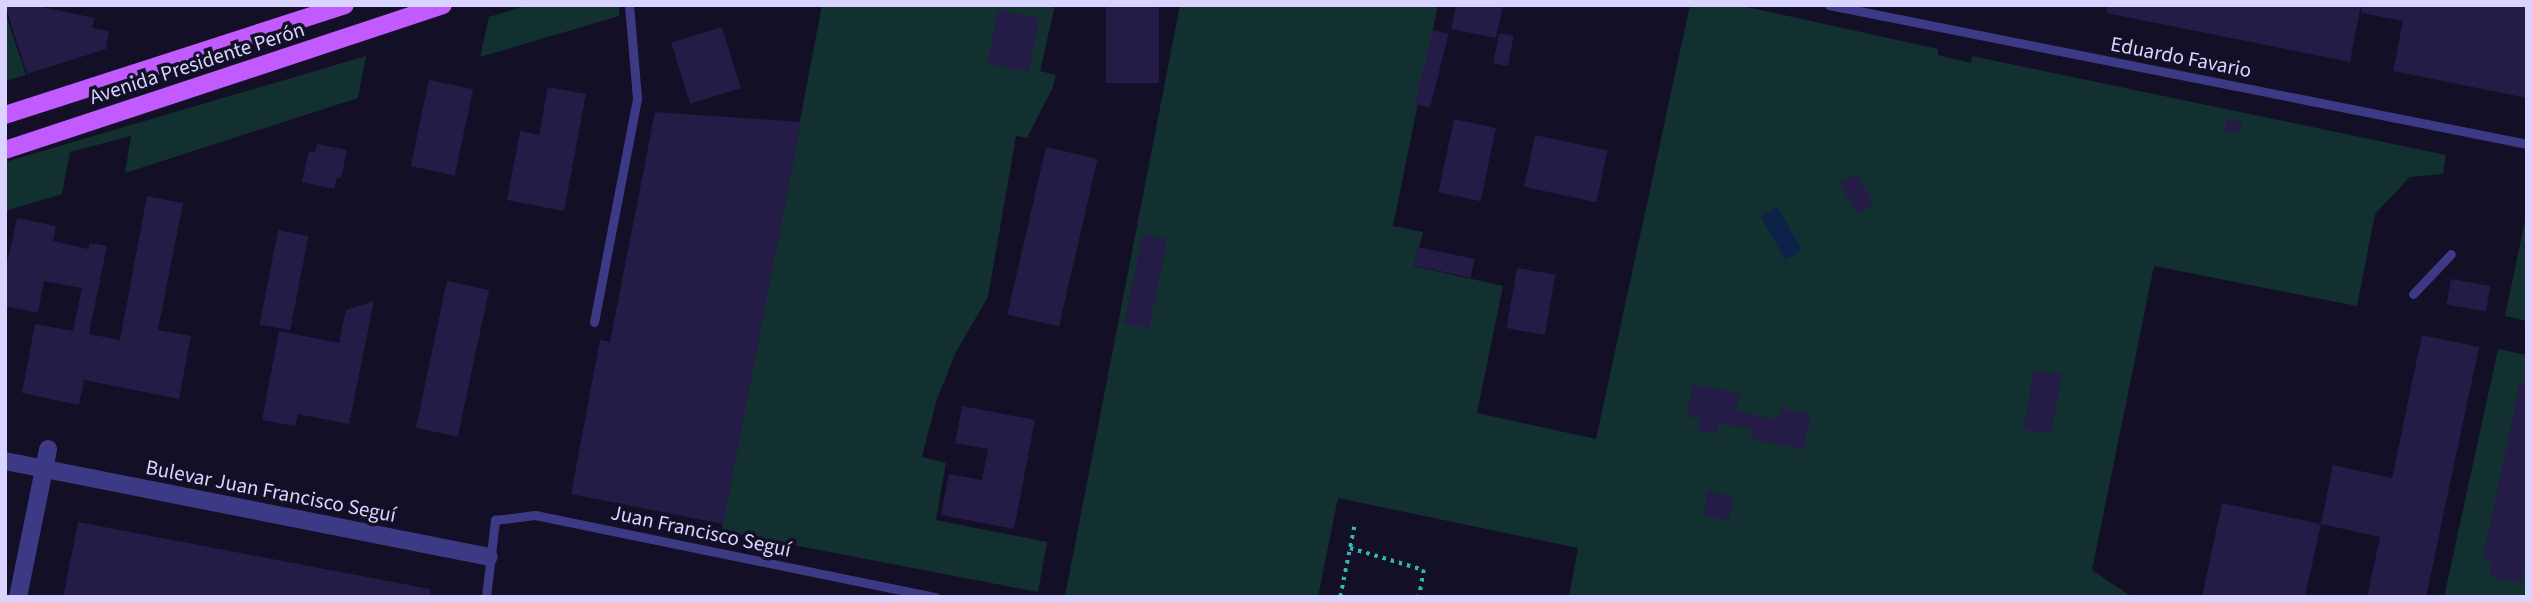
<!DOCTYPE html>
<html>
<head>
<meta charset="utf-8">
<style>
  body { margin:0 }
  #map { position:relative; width:2532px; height:602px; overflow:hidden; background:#130f26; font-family:"Source Sans 3",sans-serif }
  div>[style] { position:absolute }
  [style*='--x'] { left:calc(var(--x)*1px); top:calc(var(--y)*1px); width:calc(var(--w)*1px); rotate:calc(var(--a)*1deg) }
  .green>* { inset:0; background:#12302f }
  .water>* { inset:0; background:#0c2248; transform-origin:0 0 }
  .building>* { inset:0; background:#241b47; transform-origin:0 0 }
  .path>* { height:3.5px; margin-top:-1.75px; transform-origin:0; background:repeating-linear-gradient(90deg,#2fb8b0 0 3.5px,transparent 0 8.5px) }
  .lane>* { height:9px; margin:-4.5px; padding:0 4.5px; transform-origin:4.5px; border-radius:4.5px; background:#3d3a85 }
  .street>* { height:18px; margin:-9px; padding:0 9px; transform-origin:9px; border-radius:9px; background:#3d3a85 }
  .primary>* { height:18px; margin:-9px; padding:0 9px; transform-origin:9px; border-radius:9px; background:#c25bff }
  span { translate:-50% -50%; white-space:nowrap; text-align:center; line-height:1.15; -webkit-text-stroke:7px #130f26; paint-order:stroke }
  .street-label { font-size:21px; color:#d9d4ff }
  .frame { position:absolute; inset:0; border:7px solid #d9d4ff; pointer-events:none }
</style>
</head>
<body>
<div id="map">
  <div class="green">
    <div style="clip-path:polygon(528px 5px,619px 5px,619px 16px,480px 57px,489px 17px)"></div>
    <div style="clip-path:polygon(822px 5px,1055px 5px,1040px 71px,1056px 75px,1053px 87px,1027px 138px,1016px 136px,988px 297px,956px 352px,936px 402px,922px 457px,946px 463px,936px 520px,1047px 542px,1038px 592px,721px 531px)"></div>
    <div style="clip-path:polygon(1180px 5px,1438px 5px,1393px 226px,1423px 232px,1414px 266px,1503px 286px,1477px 413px,1596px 439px,1690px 5px,1738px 5px,1938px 49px,1938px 55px,1971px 63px,1972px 56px,2446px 155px,2443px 174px,2410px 177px,2375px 214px,2357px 306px,2154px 266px,2092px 570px,2132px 597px,1569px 597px,1578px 548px,1338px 498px,1318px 597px,1065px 596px)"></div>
    <div style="clip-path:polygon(5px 12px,26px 75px,5px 81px)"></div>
    <div style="clip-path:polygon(366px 56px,358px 98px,125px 173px,131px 136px,70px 152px,62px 194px,5px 211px,5px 162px)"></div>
    <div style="clip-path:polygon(2527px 211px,2527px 321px,2505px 316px)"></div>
    <div style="clip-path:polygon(2498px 349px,2527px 355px,2527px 597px,2444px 597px)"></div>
  </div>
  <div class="water">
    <div style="left:1777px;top:207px;width:50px;height:19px;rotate:60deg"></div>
  </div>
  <div class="building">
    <div style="clip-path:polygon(5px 5px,33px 5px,95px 18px,92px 28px,109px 31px,106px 49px,27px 74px)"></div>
    <div style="left:1106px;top:5px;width:53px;height:78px"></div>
    <div style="clip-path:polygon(1456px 5px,1503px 5px,1496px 38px,1451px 29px)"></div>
    <div style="clip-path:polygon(2107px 5px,2361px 5px,2350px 62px,2106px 13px)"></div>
    <div style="clip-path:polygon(2362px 5px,2527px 5px,2527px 98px,2393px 71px,2403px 21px,2361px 13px)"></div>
    <div style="left:998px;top:10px;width:42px;height:55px;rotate:11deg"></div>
    <div style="left:722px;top:27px;width:64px;height:53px;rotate:73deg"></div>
    <div style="left:1433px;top:30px;width:16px;height:76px;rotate:14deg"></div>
    <div style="left:1499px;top:33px;width:15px;height:31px;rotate:11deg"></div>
    <div style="left:429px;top:80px;width:45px;height:88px;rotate:12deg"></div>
    <div style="clip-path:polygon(548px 87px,586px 94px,564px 211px,507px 200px,520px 131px,539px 135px)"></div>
    <div style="clip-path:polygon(655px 112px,801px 122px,723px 524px,571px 494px,600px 340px,610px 342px)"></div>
    <div style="left:2227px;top:118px;width:15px;height:14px;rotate:11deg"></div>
    <div style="left:1454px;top:119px;width:43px;height:75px;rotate:12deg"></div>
    <div style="left:1535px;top:135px;width:74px;height:53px;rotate:12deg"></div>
    <div style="clip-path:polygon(317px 144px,347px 150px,341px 178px,337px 178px,334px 189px,302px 182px,309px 151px,315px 153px)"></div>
    <div style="left:1046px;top:147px;width:53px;height:172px;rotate:13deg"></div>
    <div style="left:1856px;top:174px;width:35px;height:19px;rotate:59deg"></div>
    <div style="clip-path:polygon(147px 196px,183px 203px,158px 330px,191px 336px,179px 399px,84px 380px,79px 405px,22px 393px,35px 324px,73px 331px,82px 288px,44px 281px,38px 313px,5px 306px,5px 272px,17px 218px,56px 226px,53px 241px,88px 249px,90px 243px,107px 246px,89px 334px,120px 340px)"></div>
    <div style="left:278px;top:230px;width:31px;height:96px;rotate:11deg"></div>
    <div style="left:1143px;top:234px;width:25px;height:91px;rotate:12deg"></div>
    <div style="left:1418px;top:247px;width:58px;height:19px;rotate:12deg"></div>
    <div style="left:1517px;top:268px;width:39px;height:61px;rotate:10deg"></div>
    <div style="left:2451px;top:279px;width:40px;height:26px;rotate:10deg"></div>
    <div style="left:447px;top:281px;width:43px;height:150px;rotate:12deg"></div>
    <div style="clip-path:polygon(374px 301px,349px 424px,298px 414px,295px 426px,262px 420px,279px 331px,339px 343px,346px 310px)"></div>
    <div style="clip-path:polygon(2422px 335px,2479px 347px,2426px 597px,2367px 597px,2380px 537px,2321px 524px,2333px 465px,2392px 478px)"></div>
    <div style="left:2034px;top:370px;width:28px;height:60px;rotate:10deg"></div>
    <div style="clip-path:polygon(2520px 383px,2527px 384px,2527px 556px,2521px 583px,2489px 576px,2492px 560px,2483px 558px)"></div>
    <div style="clip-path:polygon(1693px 384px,1740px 394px,1736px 411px,1778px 420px,1781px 408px,1811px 415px,1803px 450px,1751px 438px,1752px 429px,1719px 423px,1717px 434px,1698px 430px,1700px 419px,1687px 416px)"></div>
    <div style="clip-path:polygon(962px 406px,1035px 420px,1014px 529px,941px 515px,949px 474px,982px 480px,988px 449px,955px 443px)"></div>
    <div style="left:1708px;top:491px;width:26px;height:25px;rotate:11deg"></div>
    <div style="clip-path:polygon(2222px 503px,2321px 524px,2305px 597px,2202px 597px)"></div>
    <div style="clip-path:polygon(78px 522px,430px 589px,430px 597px,63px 597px)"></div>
  </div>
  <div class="path">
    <div style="--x:1350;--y:548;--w:77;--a:16.6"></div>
    <div style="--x:1424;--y:570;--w:27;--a:100"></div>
    <div style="--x:1340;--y:597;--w:76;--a:-78.7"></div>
  </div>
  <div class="lane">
    <div style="--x:1829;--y:5;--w:712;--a:11.26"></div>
    <div style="--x:2413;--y:294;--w:55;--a:-46.5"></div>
    <div style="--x:594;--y:322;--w:228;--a:-79.1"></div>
    <div style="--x:637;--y:98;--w:93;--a:-94.9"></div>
    <div style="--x:486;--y:597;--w:78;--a:-83.3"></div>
    <div style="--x:495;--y:520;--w:40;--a:-7.1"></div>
    <div style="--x:535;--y:515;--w:409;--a:11.6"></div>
  </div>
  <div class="street">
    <div style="--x:5;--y:461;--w:493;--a:11.2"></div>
    <div style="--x:18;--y:597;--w:151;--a:-78.5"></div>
  </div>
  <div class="primary">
    <div style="--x:5;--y:115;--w:357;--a:-17.9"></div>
    <div style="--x:5;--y:150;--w:461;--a:-18.3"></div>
  </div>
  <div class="street-label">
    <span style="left:2181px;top:57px;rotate:11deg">Eduardo Favario</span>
    <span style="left:197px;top:63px;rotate:-18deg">Avenida Presidente Perón</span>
    <span style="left:271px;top:491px;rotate:11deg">Bulevar Juan Francisco Seguí</span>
    <span style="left:701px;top:531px;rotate:12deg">Juan Francisco Seguí</span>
  </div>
  <div class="frame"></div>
</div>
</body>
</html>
